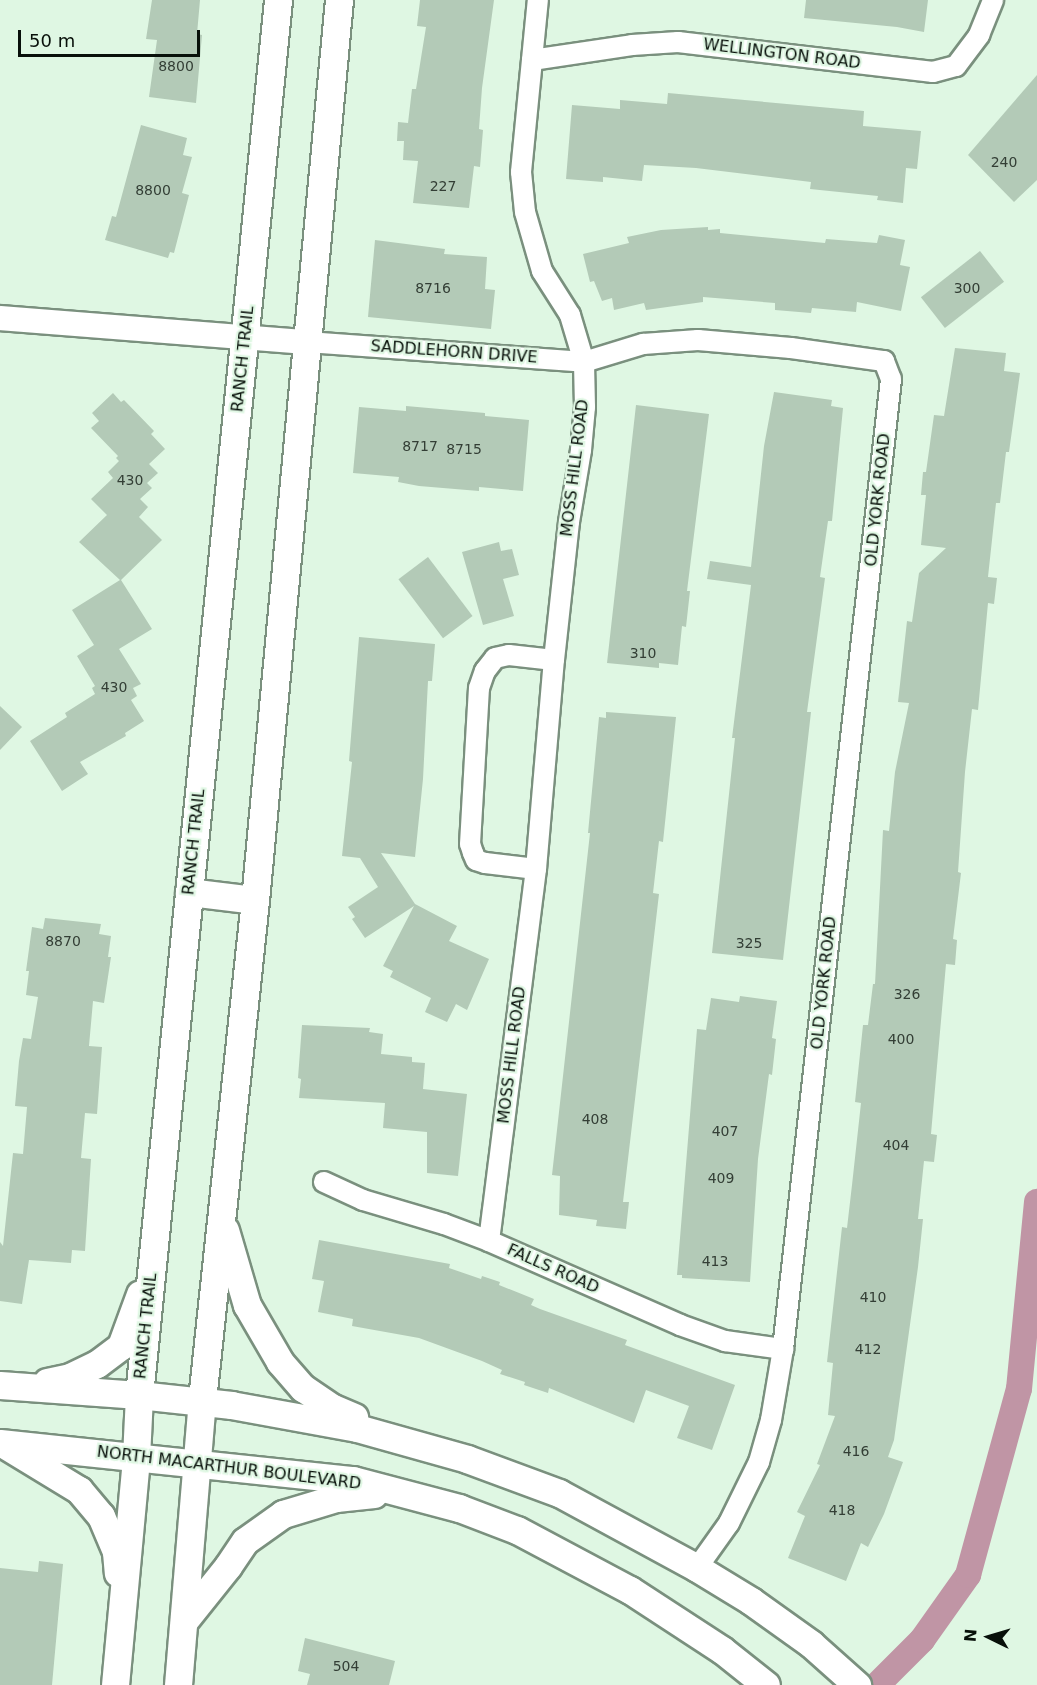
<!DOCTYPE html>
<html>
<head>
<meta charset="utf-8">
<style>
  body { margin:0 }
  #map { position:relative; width:1037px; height:1685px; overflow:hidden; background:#dff7e3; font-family:"DejaVu Sans",sans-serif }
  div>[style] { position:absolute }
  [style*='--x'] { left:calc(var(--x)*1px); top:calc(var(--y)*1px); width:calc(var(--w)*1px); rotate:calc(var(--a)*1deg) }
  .canal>* { height:26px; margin:-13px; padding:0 13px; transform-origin:13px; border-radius:13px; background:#c095a5 }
  .building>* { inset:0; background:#b3cab7; transform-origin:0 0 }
  .roads { filter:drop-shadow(2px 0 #7a907e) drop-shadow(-2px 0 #7a907e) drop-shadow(0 2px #7a907e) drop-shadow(0 -2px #7a907e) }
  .minor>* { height:20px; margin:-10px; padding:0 10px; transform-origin:10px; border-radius:10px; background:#fff }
  .tertiary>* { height:24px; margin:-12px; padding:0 12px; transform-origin:12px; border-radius:12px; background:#fff }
  .secondary>* { height:27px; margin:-13.5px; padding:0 13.5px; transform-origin:13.5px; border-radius:13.5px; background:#fff }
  span { translate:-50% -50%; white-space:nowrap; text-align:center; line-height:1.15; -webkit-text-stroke:4.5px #dff7e3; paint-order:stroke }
  .number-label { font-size:14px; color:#333e35 }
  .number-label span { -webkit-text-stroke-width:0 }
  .street-label { font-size:16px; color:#08100a }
  .north { position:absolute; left:959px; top:1607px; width:60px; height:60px; -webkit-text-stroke:4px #dff7e3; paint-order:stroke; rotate:275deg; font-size:16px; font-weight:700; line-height:24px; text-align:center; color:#08100a }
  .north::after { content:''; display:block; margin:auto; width:21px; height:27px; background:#08100a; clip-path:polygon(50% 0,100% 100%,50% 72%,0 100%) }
  .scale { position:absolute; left:18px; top:30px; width:182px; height:27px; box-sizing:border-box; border:3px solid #08100a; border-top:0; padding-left:8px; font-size:18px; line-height:21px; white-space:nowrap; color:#08100a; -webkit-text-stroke:4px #dff7e3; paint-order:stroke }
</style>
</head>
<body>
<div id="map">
  <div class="canal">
    <div style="--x:877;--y:1685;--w:64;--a:-45"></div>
    <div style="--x:922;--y:1640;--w:80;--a:-54.7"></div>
    <div style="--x:968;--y:1575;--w:193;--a:-74.7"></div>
    <div style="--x:1019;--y:1389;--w:188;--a:-84.5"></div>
  </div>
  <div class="building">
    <div style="clip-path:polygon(152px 0,200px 0,197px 34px,202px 35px,196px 103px,149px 97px,157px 40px,146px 39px)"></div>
    <div style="clip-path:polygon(420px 0,494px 0,482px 88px,479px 129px,483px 130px,480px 167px,474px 166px,469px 208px,413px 203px,418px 161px,403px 160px,404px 141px,397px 141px,398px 122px,408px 123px,412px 89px,416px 89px,426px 27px,417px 26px)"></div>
    <div style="clip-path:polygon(806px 0,928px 0,924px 32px,897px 27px,804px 18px)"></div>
    <div style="clip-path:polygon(1037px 75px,1037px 180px,1014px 202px,968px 155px)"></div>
    <div style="clip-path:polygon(668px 93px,864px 111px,863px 126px,921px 131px,917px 169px,906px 168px,903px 203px,877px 200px,878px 196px,810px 189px,811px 182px,696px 168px,644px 165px,642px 181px,603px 177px,603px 182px,566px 179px,572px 105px,620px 109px,620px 100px,667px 104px)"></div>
    <div style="clip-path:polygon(141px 125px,187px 138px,183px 155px,192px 157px,182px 193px,189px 195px,174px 253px,170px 252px,168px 258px,105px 240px,112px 216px,116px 217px)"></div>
    <div style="clip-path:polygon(708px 227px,708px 230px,720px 229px,720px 233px,825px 243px,826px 239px,877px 243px,879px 235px,905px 240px,900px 265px,910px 267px,901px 311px,857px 302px,856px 312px,812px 308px,811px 313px,775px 310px,775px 303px,703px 297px,703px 302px,646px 310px,644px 303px,614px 310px,612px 298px,602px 301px,594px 281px,590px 282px,583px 254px,629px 243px,627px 237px,661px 230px)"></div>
    <div style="clip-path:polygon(375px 240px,445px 249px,444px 254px,487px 257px,485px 289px,495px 290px,491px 329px,368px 317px)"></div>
    <div style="left:980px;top:251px;width:39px;height:75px;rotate:52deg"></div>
    <div style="clip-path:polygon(955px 348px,1006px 353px,1004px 371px,1020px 373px,1009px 452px,1006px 452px,1000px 503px,996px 503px,988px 577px,997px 578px,994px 604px,988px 603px,978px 710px,972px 709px,965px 772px,958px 872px,961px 873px,953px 939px,957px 940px,955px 965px,946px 964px,931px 1134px,937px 1135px,934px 1162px,924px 1161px,918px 1219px,923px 1219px,918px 1267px,894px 1440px,888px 1457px,903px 1462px,884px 1514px,868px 1547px,861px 1543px,846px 1581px,788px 1558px,805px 1516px,797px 1512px,820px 1465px,817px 1464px,835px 1416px,828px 1415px,833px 1363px,827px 1362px,842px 1227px,847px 1228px,852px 1185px,861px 1103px,855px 1102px,863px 1025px,868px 1025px,873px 984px,875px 984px,883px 830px,889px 831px,895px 772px,909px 703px,898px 702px,907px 621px,912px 622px,919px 573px,946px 548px,921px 545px,926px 495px,921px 495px,923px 472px,926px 472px,934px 415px,944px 416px)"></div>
    <div style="clip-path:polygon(774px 392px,832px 400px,831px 406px,843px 408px,832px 521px,828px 521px,820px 577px,825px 578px,807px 712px,811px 712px,783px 960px,712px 953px,735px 738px,732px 738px,751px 585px,707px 579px,710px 561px,751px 567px,764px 446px)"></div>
    <div style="clip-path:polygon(113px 393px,121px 402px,124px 400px,154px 431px,151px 434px,165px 449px,149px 464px,158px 473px,147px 483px,152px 488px,140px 499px,148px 507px,139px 517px,162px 540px,121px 580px,152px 629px,119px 649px,141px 684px,133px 688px,137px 696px,131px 700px,144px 721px,125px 733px,126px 736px,80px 762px,88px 774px,62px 791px,30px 741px,67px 717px,65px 713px,95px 694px,92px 688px,95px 686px,77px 656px,94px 645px,72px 610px,120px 580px,79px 542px,107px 515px,91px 499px,113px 478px,108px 472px,119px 461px,116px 458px,118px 456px,91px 428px,99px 421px,92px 413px)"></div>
    <div style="clip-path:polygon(636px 405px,709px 414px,687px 591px,690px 591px,686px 627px,682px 626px,678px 665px,659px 663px,659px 668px,607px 663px)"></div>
    <div style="clip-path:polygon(406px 406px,485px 413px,485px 416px,529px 420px,523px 491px,479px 487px,479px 491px,419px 486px,398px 482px,399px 477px,353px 473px,359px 407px,406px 411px)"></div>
    <div style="clip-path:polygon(499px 542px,501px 551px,512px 549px,519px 575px,503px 579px,514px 616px,483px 625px,462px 552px)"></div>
    <div style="left:428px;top:557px;width:74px;height:37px;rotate:53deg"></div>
    <div style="clip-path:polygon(359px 637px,435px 644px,432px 681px,428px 681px,423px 779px,415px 857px,381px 853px,415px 904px,457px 926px,449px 941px,489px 959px,467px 1010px,456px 1004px,447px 1022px,425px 1012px,431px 998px,390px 977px,393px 971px,383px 966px,414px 906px,365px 938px,352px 919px,355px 917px,348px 907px,378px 887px,360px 858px,342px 856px,352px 762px,349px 761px)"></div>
    <div style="clip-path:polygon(0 706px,22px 727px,0 750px)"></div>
    <div style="clip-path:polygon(606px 712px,676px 717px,663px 842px,659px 841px,653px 893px,659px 894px,623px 1202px,629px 1202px,626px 1229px,596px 1226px,597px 1220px,559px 1215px,560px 1176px,552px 1175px,590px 833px,588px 833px,599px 717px,606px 718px)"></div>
    <div style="clip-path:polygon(45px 918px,101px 924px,99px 934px,111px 936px,108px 957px,111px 957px,104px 1003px,93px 1001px,89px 1046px,102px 1047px,97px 1114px,85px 1113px,81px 1158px,91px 1159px,85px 1251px,72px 1250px,71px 1263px,29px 1260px,22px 1304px,0 1301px,0 1242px,3px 1246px,13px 1153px,23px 1154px,27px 1107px,15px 1106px,19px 1061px,23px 1038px,31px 1039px,38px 997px,26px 995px,29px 971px,26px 971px,32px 927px,43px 929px)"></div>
    <div style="clip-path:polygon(740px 996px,777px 1001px,772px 1038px,776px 1039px,772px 1075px,769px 1074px,758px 1159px,750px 1282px,682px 1278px,682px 1275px,677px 1275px,697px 1029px,706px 1030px,711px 998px,739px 1002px)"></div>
    <div style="clip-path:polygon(302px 1025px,370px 1028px,369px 1032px,383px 1034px,381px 1054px,412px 1057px,412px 1062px,425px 1063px,423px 1089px,467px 1094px,458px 1176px,427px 1173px,427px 1132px,383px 1128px,385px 1103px,299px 1098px,301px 1079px,298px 1078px)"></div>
    <div style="clip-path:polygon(319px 1240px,450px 1264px,449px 1268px,481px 1279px,482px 1276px,500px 1282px,499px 1285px,534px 1299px,531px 1305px,540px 1309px,627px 1340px,625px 1345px,735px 1385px,712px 1450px,677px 1438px,689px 1406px,646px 1390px,634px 1423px,549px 1388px,548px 1393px,524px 1385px,525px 1382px,500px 1374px,502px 1370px,482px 1361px,419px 1338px,352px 1326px,353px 1319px,318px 1312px,324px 1281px,312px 1279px)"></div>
    <div style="clip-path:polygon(39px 1561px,63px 1564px,52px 1685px,0 1685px,0 1568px,38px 1572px)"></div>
    <div style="clip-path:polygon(305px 1638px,395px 1661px,389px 1685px,307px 1685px,310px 1674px,298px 1671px)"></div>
  </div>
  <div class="roads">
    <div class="minor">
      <div style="--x:532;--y:60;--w:101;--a:-8.5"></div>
      <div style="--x:632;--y:45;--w:46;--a:-3.7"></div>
      <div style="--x:678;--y:42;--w:257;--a:6.7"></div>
      <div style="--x:933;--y:72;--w:24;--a:-15"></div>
      <div style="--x:956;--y:66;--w:39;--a:-53"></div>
      <div style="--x:979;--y:35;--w:38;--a:-68"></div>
      <div style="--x:307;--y:342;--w:278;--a:4.1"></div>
      <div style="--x:584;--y:362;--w:62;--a:-17"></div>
      <div style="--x:643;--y:344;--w:55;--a:-4.2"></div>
      <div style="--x:698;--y:340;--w:93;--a:4.9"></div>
      <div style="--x:791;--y:348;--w:94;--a:8"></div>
      <div style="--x:884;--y:361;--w:19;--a:69"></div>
      <div style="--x:891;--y:379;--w:976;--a:96.35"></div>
      <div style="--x:783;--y:1349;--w:72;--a:99.6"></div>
      <div style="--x:771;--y:1420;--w:44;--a:105.9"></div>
      <div style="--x:759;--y:1462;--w:68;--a:116.2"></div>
      <div style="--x:729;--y:1523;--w:55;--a:125.4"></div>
      <div style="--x:536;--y:869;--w:51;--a:-173.3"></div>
      <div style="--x:485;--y:863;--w:9;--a:-162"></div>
      <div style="--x:476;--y:860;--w:8;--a:-113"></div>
      <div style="--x:473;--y:853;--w:9;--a:-108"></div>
      <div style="--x:470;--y:844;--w:156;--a:-86.7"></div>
      <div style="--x:479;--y:688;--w:18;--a:-71"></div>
      <div style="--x:485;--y:671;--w:16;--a:-52"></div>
      <div style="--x:495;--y:658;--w:14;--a:-12"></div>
      <div style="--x:509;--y:655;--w:45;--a:6.3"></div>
      <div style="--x:324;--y:1182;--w:43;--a:24.8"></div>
      <div style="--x:363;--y:1200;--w:84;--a:16.5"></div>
      <div style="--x:444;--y:1224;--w:48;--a:20.7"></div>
      <div style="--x:489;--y:1241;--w:209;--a:23.7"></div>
      <div style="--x:680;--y:1325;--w:48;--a:19.6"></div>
      <div style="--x:725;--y:1341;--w:59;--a:7.9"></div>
      <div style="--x:489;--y:1241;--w:375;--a:-82.8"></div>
      <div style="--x:536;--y:869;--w:210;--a:-85.1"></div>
      <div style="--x:554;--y:660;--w:139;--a:-83.8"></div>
      <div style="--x:569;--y:522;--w:73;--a:-80.5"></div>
      <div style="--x:581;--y:450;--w:43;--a:-84.7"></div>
      <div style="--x:585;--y:407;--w:45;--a:-91.3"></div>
      <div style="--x:584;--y:362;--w:49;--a:-106.6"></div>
      <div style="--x:570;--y:315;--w:52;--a:-122.5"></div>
      <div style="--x:542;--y:271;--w:61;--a:-106.1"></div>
      <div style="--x:525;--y:212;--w:40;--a:-95.7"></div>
      <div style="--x:521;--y:172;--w:173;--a:-84.4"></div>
    </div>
    <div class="tertiary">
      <div style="--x:0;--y:318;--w:308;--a:4.5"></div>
    </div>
    <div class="secondary">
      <div style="--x:189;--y:892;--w:66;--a:6.9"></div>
      <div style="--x:225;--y:1230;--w:78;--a:73.7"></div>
      <div style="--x:247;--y:1305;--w:66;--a:59.9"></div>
      <div style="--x:280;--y:1362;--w:35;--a:49"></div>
      <div style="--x:303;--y:1388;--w:36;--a:34"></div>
      <div style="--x:333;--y:1408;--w:23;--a:23"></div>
      <div style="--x:47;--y:1382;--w:24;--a:-12"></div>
      <div style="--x:70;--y:1377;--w:30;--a:-26"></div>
      <div style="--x:97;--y:1364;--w:30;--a:-37"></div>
      <div style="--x:121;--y:1346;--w:55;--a:-69.9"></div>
      <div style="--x:0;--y:1385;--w:139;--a:4.1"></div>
      <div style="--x:139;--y:1395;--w:93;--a:6.2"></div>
      <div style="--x:231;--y:1405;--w:128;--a:10.3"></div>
      <div style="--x:357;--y:1428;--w:114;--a:15.7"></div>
      <div style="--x:467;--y:1459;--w:98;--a:20.3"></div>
      <div style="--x:559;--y:1493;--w:157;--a:28.5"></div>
      <div style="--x:697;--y:1568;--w:63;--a:31.4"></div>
      <div style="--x:751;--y:1601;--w:74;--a:35.6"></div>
      <div style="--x:811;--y:1644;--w:62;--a:41.7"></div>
      <div style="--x:0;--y:1443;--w:355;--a:6"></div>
      <div style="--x:353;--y:1480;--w:110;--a:14.8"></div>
      <div style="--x:459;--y:1508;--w:62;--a:20.8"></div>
      <div style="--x:517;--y:1530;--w:128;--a:28"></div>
      <div style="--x:630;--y:1590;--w:110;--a:33.1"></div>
      <div style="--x:722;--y:1650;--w:56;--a:38.5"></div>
      <div style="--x:5;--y:1445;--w:87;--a:31.3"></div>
      <div style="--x:79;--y:1490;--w:34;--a:50"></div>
      <div style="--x:101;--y:1516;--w:39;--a:67"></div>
      <div style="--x:116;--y:1552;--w:21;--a:85"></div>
      <div style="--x:184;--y:1621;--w:70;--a:-51.3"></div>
      <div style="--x:228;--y:1566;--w:30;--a:-56"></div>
      <div style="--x:245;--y:1541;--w:47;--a:-35.4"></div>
      <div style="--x:283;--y:1514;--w:55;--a:-16.8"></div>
      <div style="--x:336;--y:1498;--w:38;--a:-6"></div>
      <div style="--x:115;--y:1685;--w:229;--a:-84.7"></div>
      <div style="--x:136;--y:1457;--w:62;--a:-87.2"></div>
      <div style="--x:139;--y:1395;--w:1402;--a:-84.31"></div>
      <div style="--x:178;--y:1685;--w:286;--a:-85.2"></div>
      <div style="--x:202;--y:1400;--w:503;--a:-83.95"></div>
      <div style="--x:255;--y:900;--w:904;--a:-84.67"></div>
    </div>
  </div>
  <div class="number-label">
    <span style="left:176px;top:66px">8800</span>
    <span style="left:1004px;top:162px">240</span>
    <span style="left:443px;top:186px">227</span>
    <span style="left:153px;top:190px">8800</span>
    <span style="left:433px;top:288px">8716</span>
    <span style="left:967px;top:288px">300</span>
    <span style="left:420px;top:446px">8717</span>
    <span style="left:464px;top:449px">8715</span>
    <span style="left:130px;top:480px">430</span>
    <span style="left:643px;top:653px">310</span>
    <span style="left:114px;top:687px">430</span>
    <span style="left:63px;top:941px">8870</span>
    <span style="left:749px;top:943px">325</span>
    <span style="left:907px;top:994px">326</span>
    <span style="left:901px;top:1039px">400</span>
    <span style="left:595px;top:1119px">408</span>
    <span style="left:725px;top:1131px">407</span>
    <span style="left:896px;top:1145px">404</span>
    <span style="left:721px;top:1178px">409</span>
    <span style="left:715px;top:1261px">413</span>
    <span style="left:873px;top:1297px">410</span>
    <span style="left:868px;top:1349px">412</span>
    <span style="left:856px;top:1451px">416</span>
    <span style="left:842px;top:1510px">418</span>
    <span style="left:346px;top:1666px">504</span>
  </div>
  <div class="street-label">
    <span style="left:782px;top:54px;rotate:7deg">WELLINGTON ROAD</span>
    <span style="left:454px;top:352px;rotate:4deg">SADDLEHORN DRIVE</span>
    <span style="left:243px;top:359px;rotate:-84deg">RANCH TRAIL</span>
    <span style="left:575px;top:468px;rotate:-83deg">MOSS HILL ROAD</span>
    <span style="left:878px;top:500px;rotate:-84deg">OLD YORK ROAD</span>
    <span style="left:194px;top:842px;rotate:-84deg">RANCH TRAIL</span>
    <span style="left:824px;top:983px;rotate:-84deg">OLD YORK ROAD</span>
    <span style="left:512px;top:1055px;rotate:-83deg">MOSS HILL ROAD</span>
    <span style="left:553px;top:1269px;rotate:24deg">FALLS ROAD</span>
    <span style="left:146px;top:1326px;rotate:-84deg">RANCH TRAIL</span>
    <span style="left:229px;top:1468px;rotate:7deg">NORTH MACARTHUR BOULEVARD</span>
  </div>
  <div class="north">N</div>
  <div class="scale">50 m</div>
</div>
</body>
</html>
